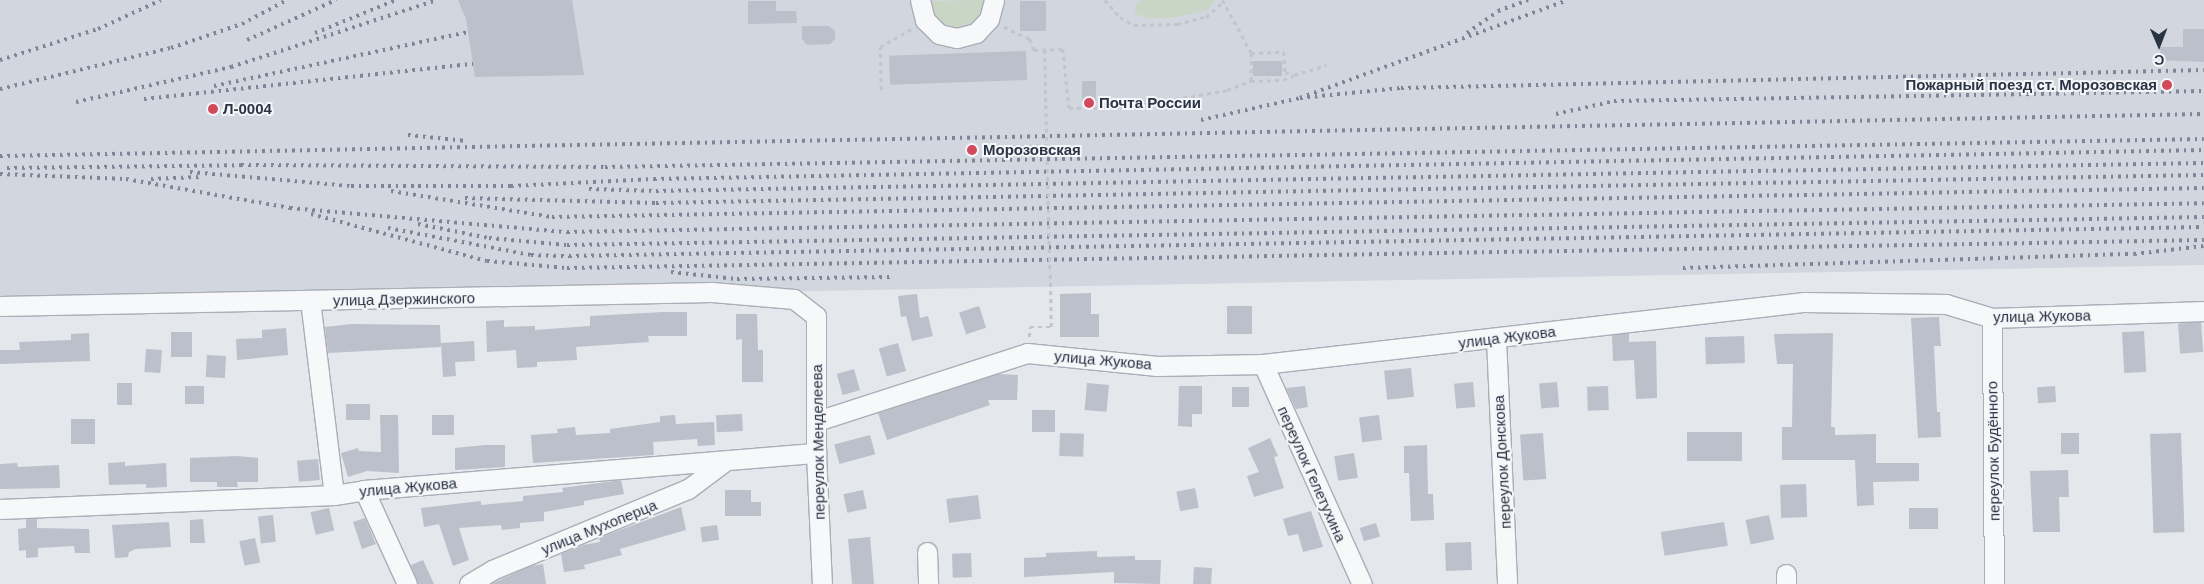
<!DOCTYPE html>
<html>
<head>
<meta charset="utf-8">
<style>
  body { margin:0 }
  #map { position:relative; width:2204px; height:584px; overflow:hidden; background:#e4e7ec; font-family:Arial,sans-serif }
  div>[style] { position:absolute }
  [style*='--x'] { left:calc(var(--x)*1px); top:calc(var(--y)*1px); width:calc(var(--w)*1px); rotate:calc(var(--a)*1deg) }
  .built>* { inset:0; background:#d2d6de }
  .green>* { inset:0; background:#c9d6c5 }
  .building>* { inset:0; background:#bbc0ca; transform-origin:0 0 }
  .path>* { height:2.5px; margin-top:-1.25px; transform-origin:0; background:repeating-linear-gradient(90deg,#c2c5cb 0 4px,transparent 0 8px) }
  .roads { filter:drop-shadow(1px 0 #a9aeb7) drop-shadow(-1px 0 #a9aeb7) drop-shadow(0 1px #a9aeb7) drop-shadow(0 -1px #a9aeb7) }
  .minor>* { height:19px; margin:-9.5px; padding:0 9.5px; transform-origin:9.5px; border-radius:9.5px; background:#f7f8fa }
  .rail>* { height:4px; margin-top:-2px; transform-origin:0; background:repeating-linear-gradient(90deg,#7d8696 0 2.5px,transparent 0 7.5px) }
  .path-bridge>* { height:2.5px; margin-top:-1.25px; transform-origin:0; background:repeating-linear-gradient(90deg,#c2c5cb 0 4px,transparent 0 8px) }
  .dots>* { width:14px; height:14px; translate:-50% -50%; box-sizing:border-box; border:2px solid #f4f6f9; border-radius:50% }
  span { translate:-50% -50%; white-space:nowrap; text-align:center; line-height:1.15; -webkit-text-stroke:4px #f4f6f9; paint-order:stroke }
  .poi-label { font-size:15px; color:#2b3445; font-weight:700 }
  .right { translate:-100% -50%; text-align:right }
  .left { translate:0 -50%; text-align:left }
  .street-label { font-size:15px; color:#2b3445 }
  .north { position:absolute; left:2134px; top:20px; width:50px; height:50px; -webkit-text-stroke:4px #f4f6f9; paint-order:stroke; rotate:179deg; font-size:14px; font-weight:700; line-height:20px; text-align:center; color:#2b3445 }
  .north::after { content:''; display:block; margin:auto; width:18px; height:22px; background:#2b3445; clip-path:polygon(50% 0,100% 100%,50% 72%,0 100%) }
</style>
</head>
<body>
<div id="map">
  <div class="built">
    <div style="clip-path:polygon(0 0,2204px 0,2204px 265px,394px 299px,0 303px)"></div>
  </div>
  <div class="green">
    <div style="clip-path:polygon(986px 0,979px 20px,959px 29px,938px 21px,928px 1px)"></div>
    <div style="clip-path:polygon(1141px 0,1215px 0,1207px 10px,1171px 18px,1149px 18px,1135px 14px,1136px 4px)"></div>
  </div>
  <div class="building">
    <div style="clip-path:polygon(458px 0,572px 0,584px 75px,475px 77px,466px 19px)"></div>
    <div style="clip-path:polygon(748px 1px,776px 1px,776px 11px,796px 11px,797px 23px,748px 24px)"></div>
    <div style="left:1020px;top:1px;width:26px;height:30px"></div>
    <div style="clip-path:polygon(802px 26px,829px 26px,835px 31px,835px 39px,830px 44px,807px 45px,802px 39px)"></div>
    <div style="clip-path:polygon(2183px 29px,2204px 29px,2204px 62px,2161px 60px,2160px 47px,2183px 47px)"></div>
    <div style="left:1026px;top:51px;width:29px;height:137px;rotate:88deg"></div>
    <div style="left:1282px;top:61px;width:15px;height:29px;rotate:90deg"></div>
    <div style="left:1082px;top:81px;width:14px;height:22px"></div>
    <div style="clip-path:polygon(1091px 293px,1091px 314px,1099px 314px,1099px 337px,1060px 337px,1060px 294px)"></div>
    <div style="clip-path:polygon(917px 294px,920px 318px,928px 316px,933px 336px,912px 341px,906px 316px,901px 317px,898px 296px)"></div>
    <div style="left:979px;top:306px;width:23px;height:21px;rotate:72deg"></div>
    <div style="left:1227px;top:306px;width:25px;height:28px"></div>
    <div style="clip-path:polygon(663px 312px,687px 312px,687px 336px,648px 336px,649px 342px,576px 347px,577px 360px,537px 362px,537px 367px,517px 368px,516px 350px,487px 352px,486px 321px,504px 320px,504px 327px,535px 326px,535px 330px,590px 326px,590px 316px)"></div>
    <div style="clip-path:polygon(736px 314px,757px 314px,758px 350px,763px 350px,763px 382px,742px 382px,742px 339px,736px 340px)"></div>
    <div style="clip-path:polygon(1939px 317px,1941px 346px,1934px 346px,1937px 412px,1940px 412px,1941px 437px,1918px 438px,1911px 318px)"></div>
    <div style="left:2201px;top:322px;width:30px;height:23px;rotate:86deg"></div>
    <div style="clip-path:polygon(351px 324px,440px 325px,441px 347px,328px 353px,325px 327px)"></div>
    <div style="clip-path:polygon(286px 328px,288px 355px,237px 360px,236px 339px,262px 338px,262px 330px)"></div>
    <div style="left:2144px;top:331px;width:41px;height:22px;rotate:87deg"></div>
    <div style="left:171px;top:332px;width:21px;height:25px"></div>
    <div style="clip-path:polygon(89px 333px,90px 361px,0 364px,0 350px,20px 350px,19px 342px,71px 340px,71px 334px)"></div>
    <div style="clip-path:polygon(1629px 333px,1629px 342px,1656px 341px,1657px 398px,1636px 399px,1634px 360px,1613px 361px,1612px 335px)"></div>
    <div style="clip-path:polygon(1833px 333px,1831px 427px,1835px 427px,1835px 435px,1876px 434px,1876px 463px,1919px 463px,1919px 481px,1873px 482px,1874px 505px,1857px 506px,1855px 460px,1782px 460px,1782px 427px,1792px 427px,1793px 364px,1777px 364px,1774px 334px)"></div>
    <div style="left:1744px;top:336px;width:27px;height:39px;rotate:88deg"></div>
    <div style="clip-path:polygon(474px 341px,475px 361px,455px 362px,456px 376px,443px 377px,441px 343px)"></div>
    <div style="left:898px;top:343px;width:29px;height:20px;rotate:74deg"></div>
    <div style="left:146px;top:349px;width:16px;height:23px;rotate:4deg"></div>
    <div style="left:207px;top:355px;width:19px;height:22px;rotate:3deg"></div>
    <div style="left:1411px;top:368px;width:29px;height:27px;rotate:84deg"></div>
    <div style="left:854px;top:369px;width:22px;height:18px;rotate:74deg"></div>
    <div style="clip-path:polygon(998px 374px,1018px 375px,1017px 400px,988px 400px,990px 405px,887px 440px,878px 413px)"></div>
    <div style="left:1473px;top:382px;width:25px;height:19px;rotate:85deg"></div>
    <div style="left:1557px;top:382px;width:25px;height:18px;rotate:85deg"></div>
    <div style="left:132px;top:383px;width:22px;height:15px;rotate:90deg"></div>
    <div style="left:1087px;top:383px;width:22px;height:27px;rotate:5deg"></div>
    <div style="left:185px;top:386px;width:19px;height:18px"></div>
    <div style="clip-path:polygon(1179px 386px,1202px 386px,1202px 414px,1192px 414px,1192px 427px,1178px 426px)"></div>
    <div style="clip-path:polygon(1305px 386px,1308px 407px,1296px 409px,1286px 388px)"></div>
    <div style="left:1608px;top:386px;width:24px;height:21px;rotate:88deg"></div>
    <div style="left:2055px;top:386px;width:16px;height:18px;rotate:86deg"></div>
    <div style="left:1232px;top:387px;width:17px;height:20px"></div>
    <div style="left:346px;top:404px;width:24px;height:16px"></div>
    <div style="left:1032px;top:410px;width:23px;height:22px"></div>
    <div style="left:742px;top:414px;width:17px;height:26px;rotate:87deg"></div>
    <div style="clip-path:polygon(380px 415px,398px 415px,399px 473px,367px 471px,348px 477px,341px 453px,358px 448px,359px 451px,381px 452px)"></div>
    <div style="left:432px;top:415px;width:22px;height:20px"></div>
    <div style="clip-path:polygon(675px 415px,676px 424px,714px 422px,715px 445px,698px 446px,697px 439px,653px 442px,654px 455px,533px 463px,531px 435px,558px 433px,557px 429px,575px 427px,576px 435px,610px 433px,610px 429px,660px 422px,660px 416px)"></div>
    <div style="left:1379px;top:415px;width:25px;height:20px;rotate:83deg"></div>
    <div style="left:71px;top:419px;width:24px;height:25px"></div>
    <div style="left:1742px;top:432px;width:29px;height:55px;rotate:90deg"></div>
    <div style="left:1060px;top:433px;width:24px;height:23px;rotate:2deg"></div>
    <div style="left:1543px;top:433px;width:46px;height:23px;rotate:86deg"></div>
    <div style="left:2061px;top:433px;width:18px;height:21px"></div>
    <div style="left:2181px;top:433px;width:99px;height:31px;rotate:88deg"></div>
    <div style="left:870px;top:435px;width:20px;height:37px;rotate:75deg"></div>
    <div style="clip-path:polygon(1270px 438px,1278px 456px,1274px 457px,1284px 488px,1254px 497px,1247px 476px,1259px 472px,1248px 448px)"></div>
    <div style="clip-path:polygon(485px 445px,505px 445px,505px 467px,455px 470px,455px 448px)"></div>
    <div style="clip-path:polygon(1427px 445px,1428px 494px,1433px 494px,1434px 520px,1411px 521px,1409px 473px,1404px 473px,1404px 446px)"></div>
    <div style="left:1354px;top:453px;width:25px;height:20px;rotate:81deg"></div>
    <div style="clip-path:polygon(237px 456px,258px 458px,258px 482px,237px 482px,238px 487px,217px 487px,217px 482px,190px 482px,190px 458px)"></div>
    <div style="left:318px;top:459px;width:21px;height:21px;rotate:85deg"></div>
    <div style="clip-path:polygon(125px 462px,125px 466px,166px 463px,167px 487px,146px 488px,146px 484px,109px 485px,108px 463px)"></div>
    <div style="clip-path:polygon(17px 463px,18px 467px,59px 465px,60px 488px,0 489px,0 464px)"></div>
    <div style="clip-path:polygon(2068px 470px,2069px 497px,2059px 497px,2060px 532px,2033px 532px,2030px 471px)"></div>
    <div style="clip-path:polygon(621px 480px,624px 494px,584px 501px,584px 505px,544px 512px,544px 521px,520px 523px,520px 528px,502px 530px,501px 525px,459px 528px,469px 560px,453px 566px,439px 524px,424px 527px,421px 508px,481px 501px,481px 505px,523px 501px,523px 496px,563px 492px,562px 488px)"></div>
    <div style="left:1806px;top:484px;width:33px;height:26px;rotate:88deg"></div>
    <div style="left:1195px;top:488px;width:20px;height:19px;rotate:79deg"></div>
    <div style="clip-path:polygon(725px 490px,751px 490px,751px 502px,761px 502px,761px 516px,725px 516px)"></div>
    <div style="left:863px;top:490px;width:19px;height:20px;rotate:78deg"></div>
    <div style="left:978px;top:495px;width:24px;height:32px;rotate:83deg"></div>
    <div style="clip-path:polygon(681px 507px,686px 530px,620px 549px,622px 555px,584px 565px,585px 569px,564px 572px,561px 554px,583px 545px,600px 542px,599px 538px)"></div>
    <div style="left:329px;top:508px;width:23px;height:19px;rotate:77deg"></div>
    <div style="left:1909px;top:508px;width:29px;height:21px"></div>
    <div style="clip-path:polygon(1311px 511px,1323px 547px,1303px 552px,1298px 534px,1288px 536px,1283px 519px)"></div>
    <div style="left:273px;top:515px;width:27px;height:15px;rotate:84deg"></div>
    <div style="left:1769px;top:515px;width:25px;height:24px;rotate:78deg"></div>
    <div style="clip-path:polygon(365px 518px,376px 544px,362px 549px,353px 522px)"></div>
    <div style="clip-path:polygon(26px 519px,37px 519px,37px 528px,89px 529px,90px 553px,75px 553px,74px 546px,38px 548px,38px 557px,26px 558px,26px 550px,19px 551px,18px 529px,26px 528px)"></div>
    <div style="clip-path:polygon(203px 519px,205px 543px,190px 543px,190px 520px)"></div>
    <div style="clip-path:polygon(169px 522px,171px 547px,136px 549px,129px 552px,128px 557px,115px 558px,112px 525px)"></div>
    <div style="left:1724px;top:522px;width:24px;height:64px;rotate:81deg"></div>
    <div style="left:1376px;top:523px;width:14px;height:17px;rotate:73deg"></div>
    <div style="left:717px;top:525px;width:15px;height:17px;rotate:82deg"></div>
    <div style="left:870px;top:537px;width:47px;height:22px;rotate:85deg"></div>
    <div style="left:255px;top:538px;width:25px;height:16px;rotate:78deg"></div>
    <div style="left:1471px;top:542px;width:28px;height:26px;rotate:88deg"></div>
    <div style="clip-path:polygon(1097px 551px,1097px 557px,1135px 556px,1135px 560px,1161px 560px,1160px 584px,1114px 583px,1114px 572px,1024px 577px,1024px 558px,1046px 557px,1046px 553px)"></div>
    <div style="left:971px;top:553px;width:24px;height:19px;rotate:88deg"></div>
    <div style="clip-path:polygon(423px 560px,434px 584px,418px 584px,411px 565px)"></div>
    <div style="clip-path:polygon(543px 564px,546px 584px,491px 584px,530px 566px)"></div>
    <div style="left:1194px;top:567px;width:18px;height:17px;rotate:3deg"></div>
  </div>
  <div class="path">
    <div style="--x:1105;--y:0;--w:23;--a:49"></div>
    <div style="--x:1120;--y:17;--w:16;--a:30"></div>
    <div style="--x:1134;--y:25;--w:43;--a:-1.3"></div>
    <div style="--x:1177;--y:24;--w:30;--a:-14"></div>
    <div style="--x:1206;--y:17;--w:23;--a:-41"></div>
    <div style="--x:1004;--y:27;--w:29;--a:25"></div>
    <div style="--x:1030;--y:39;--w:12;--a:70"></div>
    <div style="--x:1034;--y:50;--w:29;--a:-2"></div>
    <div style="--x:1063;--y:49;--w:59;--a:84.2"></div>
    <div style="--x:1069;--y:108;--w:59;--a:-1"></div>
    <div style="--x:1128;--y:107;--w:100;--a:-9.7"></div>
    <div style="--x:1227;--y:90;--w:26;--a:-21"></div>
    <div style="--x:1251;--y:81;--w:28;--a:-90"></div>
    <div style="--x:1251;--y:53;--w:60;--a:-118.7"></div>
    <div style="--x:1045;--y:50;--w:55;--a:89"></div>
    <div style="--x:1251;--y:53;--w:33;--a:-2"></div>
    <div style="--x:1284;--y:52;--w:20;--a:87"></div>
    <div style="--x:1285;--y:72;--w:9;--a:18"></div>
    <div style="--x:1294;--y:75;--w:34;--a:-17"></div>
    <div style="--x:1251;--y:81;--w:32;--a:-2"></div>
    <div style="--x:1283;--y:80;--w:11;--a:-22"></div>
    <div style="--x:881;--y:90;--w:43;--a:-91.3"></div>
    <div style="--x:880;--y:47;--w:36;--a:-30"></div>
    <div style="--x:996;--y:147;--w:51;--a:-2.2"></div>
    <div style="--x:1029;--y:337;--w:10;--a:-84"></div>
    <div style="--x:1030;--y:327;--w:21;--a:0"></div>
    <div style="--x:1051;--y:327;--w:57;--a:-91"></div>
  </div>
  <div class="roads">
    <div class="minor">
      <div style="--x:920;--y:0;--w:21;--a:76"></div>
      <div style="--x:925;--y:20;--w:20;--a:45"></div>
      <div style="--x:939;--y:34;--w:18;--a:13"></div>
      <div style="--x:957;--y:38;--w:20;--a:-15"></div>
      <div style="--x:976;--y:33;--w:19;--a:-47"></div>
      <div style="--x:989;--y:19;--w:20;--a:-75"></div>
      <div style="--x:310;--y:300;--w:196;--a:83"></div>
      <div style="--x:0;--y:306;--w:712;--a:-1.13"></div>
      <div style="--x:712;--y:292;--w:82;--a:4.9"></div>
      <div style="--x:794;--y:299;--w:28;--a:38"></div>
      <div style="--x:816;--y:316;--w:137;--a:90"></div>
      <div style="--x:816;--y:453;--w:131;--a:87.4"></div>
      <div style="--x:1992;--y:318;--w:266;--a:89.6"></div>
      <div style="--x:1496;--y:339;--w:245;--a:87.4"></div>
      <div style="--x:1263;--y:364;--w:241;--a:65.8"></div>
      <div style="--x:817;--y:421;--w:221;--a:-17.9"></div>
      <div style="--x:1027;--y:353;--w:131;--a:5.7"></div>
      <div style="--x:1157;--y:366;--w:106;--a:-1.1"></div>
      <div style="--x:1263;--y:364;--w:545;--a:-6.54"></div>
      <div style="--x:1804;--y:302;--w:142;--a:0.8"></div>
      <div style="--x:1946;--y:304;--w:48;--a:16.9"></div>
      <div style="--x:1992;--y:318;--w:212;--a:-1.9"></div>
      <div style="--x:364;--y:490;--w:103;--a:65.4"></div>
      <div style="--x:0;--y:509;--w:334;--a:-2.4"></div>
      <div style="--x:334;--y:495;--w:30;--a:-9"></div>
      <div style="--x:364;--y:490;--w:454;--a:-4.7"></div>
      <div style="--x:927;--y:552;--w:32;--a:88"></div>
      <div style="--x:1786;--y:574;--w:10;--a:90"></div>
      <div style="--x:469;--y:584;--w:27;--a:-31"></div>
      <div style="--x:492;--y:570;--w:212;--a:-22.5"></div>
      <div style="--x:688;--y:489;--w:45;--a:-36.9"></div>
    </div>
  </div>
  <div class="rail">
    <div style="--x:315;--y:33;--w:87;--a:-22.2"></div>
    <div style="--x:1467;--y:33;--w:38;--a:-35"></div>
    <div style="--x:1498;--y:11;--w:32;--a:-20"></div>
    <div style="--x:247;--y:40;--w:98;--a:-24.2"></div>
    <div style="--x:0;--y:60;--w:103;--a:-17.6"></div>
    <div style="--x:98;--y:29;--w:69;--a:-24.7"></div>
    <div style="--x:214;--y:86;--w:260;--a:-12"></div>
    <div style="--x:0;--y:89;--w:176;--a:-13.5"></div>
    <div style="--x:171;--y:48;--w:75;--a:-18.7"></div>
    <div style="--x:242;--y:24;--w:51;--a:-28.1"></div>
    <div style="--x:1300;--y:98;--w:101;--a:-5.7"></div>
    <div style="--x:1401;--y:88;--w:803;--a:-1.28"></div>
    <div style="--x:144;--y:99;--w:331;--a:-6.1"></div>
    <div style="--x:76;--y:102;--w:159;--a:-12.7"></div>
    <div style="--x:231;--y:67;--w:217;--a:-18"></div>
    <div style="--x:1556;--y:114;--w:59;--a:-12.6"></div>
    <div style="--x:1614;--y:101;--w:590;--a:-0.97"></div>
    <div style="--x:1201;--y:120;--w:101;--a:-12.5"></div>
    <div style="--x:1300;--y:98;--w:285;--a:-20.1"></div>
    <div style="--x:408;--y:135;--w:59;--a:5.8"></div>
    <div style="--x:0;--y:156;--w:2204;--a:-1.09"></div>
    <div style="--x:7;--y:168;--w:234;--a:-0.7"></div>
    <div style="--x:241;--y:165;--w:364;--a:0.3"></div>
    <div style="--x:605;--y:167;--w:1599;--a:-1"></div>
    <div style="--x:190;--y:172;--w:162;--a:5"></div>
    <div style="--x:351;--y:186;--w:160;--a:0"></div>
    <div style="--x:511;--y:186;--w:143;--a:-2.8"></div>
    <div style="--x:654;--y:179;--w:1550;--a:-1.07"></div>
    <div style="--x:0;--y:174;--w:126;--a:2.3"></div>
    <div style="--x:126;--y:179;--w:167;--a:10"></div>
    <div style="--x:290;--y:208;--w:278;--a:5"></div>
    <div style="--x:567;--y:232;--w:1637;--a:-1.01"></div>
    <div style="--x:151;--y:179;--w:48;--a:-2.4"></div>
    <div style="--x:589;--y:189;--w:67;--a:1.7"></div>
    <div style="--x:656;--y:191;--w:1548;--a:-1.04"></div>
    <div style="--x:391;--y:191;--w:163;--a:9.2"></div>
    <div style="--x:552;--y:217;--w:1652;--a:-1.01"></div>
    <div style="--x:465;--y:198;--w:191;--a:1.5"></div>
    <div style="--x:656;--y:203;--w:1548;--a:-1.04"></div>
    <div style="--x:311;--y:214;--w:182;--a:15"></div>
    <div style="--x:487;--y:261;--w:80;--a:5"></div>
    <div style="--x:567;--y:268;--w:1637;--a:-0.98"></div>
    <div style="--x:418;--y:224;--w:72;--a:11.2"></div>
    <div style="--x:489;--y:238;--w:78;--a:5.1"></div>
    <div style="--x:567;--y:245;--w:1637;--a:-0.98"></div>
    <div style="--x:388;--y:228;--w:146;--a:10.7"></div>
    <div style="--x:531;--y:255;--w:38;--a:2"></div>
    <div style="--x:569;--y:256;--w:1635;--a:-1.02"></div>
    <div style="--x:1683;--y:268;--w:451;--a:-1.8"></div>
    <div style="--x:2134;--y:254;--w:70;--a:-6.5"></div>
    <div style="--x:671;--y:272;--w:66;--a:6.1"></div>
    <div style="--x:737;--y:279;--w:155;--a:-0.7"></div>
  </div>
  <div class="path-bridge">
    <div style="--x:1046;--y:105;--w:165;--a:88.6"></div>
  </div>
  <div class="dots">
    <div style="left:2167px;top:85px;background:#d1495b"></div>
    <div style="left:1089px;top:103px;background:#d1495b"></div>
    <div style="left:213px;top:109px;background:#d1495b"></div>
    <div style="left:972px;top:150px;background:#d1495b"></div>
  </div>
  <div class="poi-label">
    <span class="right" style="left:2157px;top:85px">Пожарный поезд ст. Морозовская</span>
    <span class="left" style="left:1099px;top:103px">Почта России</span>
    <span class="left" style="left:223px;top:109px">Л-0004</span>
    <span class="left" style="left:983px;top:150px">Морозовская</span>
  </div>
  <div class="street-label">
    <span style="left:404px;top:299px;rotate:-1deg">улица Дзержинского</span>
    <span style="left:2042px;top:316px;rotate:-1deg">улица Жукова</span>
    <span style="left:1507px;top:337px;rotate:-7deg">улица Жукова</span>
    <span style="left:1103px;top:360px;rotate:5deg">улица Жукова</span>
    <span style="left:818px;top:442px;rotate:-91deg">переулок Менделеева</span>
    <span style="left:1993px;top:451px;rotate:-91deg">переулок Будённого</span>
    <span style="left:1502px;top:462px;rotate:-93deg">переулок Донскова</span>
    <span style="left:1312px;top:474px;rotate:66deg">переулок Гелетухина</span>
    <span style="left:408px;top:487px;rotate:-5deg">улица Жукова</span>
    <span style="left:599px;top:527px;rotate:-22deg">улица Мухоперца</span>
  </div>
  <div class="north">С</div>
</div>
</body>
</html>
